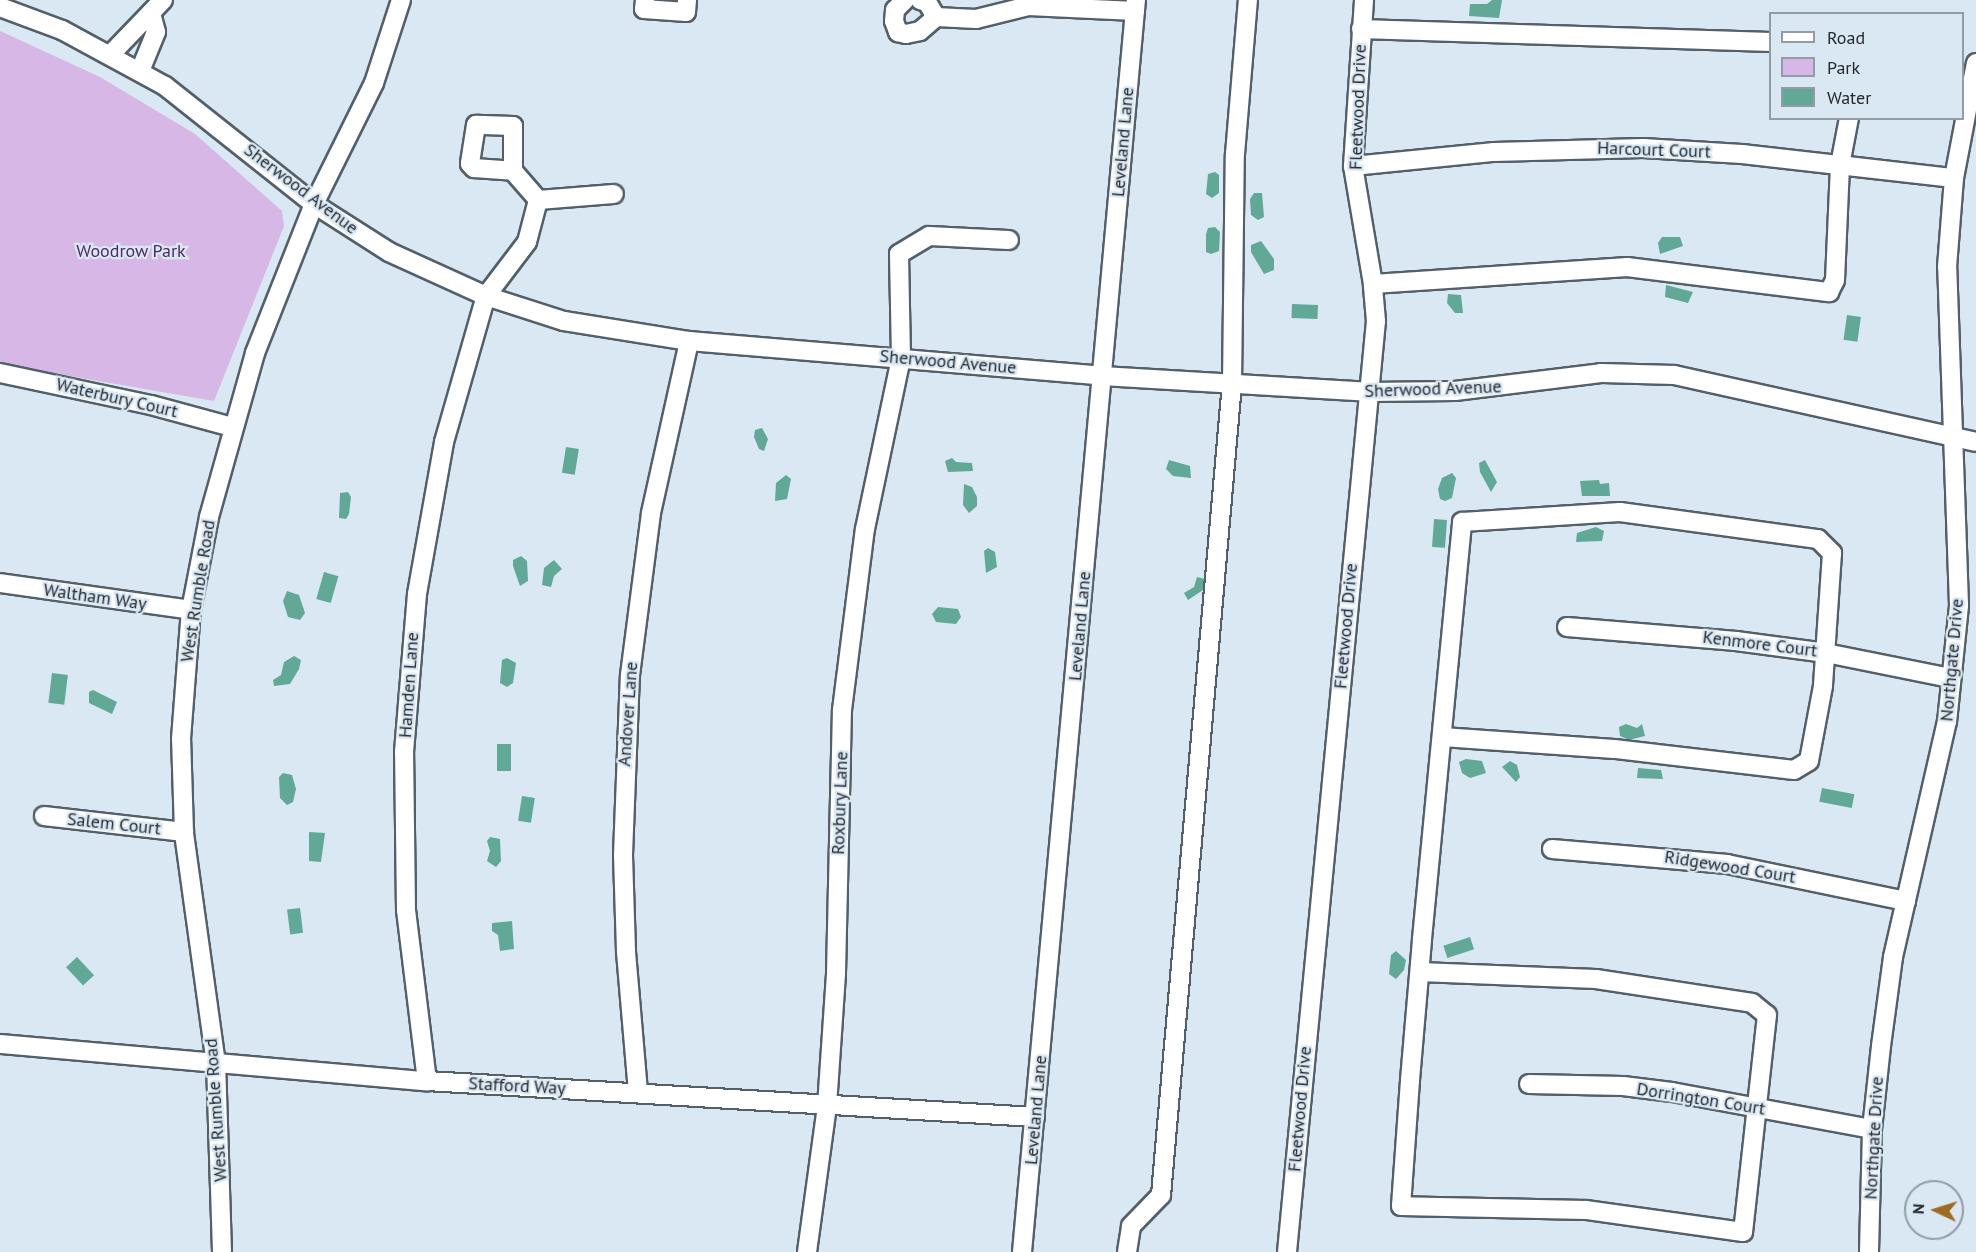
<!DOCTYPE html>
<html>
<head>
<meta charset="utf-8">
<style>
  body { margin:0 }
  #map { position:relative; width:1976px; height:1252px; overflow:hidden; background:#dae8f4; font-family:"PT Sans",sans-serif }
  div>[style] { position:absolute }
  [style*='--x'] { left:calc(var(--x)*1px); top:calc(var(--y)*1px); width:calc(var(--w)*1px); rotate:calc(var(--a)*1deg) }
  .green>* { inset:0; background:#d6b7e5 }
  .water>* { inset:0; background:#61a896; transform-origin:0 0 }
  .roads { filter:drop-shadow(2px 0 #535f69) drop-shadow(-2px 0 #535f69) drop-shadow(0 2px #535f69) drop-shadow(0 -2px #535f69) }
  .minor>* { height:18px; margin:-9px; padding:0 9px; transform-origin:9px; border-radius:9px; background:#fff }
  span { translate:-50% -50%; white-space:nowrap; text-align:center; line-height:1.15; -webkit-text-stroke:4.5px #dae8f4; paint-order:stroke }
  .street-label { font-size:18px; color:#24292e }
  .park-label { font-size:18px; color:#512864 }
  .legend { position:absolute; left:1769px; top:12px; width:195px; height:108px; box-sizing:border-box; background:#dae8f4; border:2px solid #919ca5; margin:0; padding:8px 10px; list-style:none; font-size:18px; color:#24292e }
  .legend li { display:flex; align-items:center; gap:12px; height:30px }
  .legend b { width:30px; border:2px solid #919ca5 }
  .north { position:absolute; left:1904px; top:1180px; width:60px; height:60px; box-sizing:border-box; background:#dae8f4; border:2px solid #919ca5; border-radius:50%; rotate:274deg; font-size:16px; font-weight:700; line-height:24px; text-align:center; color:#24292e }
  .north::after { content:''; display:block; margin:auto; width:21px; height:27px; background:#9e6b21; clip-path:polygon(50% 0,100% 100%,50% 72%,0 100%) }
</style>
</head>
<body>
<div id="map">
  <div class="green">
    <div style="clip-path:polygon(0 31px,100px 77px,195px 134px,282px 211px,284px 226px,214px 401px,0 364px)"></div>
  </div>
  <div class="water">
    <div style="clip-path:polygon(1492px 0,1502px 0,1499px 18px,1469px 16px,1470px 4px,1487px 4px)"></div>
    <div style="clip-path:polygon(1215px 172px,1219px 175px,1219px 193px,1212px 198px,1206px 194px,1208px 174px)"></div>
    <div style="clip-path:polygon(1262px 193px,1264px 217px,1258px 220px,1251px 215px,1250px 199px,1254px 193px)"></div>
    <div style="clip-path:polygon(1215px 227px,1220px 232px,1219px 251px,1211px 254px,1206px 252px,1206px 234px,1208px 228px)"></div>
    <div style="clip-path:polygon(1662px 237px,1680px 237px,1683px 246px,1660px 254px,1658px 243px)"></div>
    <div style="clip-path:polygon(1261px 241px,1274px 259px,1274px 270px,1264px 274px,1251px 252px,1251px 245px)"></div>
    <div style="clip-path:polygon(1666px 285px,1693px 292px,1688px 303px,1665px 297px)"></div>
    <div style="clip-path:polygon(1448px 294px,1461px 295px,1463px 313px,1455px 313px,1447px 303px)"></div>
    <div style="left:1292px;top:304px;width:26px;height:14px;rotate:2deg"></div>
    <div style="left:1847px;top:315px;width:14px;height:25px;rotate:8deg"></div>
    <div style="clip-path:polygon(762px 428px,768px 439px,764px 451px,759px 449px,754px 437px,755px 430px)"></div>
    <div style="left:566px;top:447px;width:13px;height:26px;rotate:9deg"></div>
    <div style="clip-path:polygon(952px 458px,956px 462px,972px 463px,973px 471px,948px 472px,945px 461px)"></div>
    <div style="clip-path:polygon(1169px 460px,1190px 466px,1191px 478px,1173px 476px,1166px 469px)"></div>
    <div style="clip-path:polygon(1485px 460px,1497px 482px,1491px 492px,1480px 472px,1479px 463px)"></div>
    <div style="clip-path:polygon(1452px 473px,1456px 478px,1452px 498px,1445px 501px,1440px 499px,1438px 489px,1442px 478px)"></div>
    <div style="clip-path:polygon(786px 475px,791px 479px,787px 499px,775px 501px,776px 483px)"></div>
    <div style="clip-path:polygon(1599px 480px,1600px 484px,1609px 483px,1610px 496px,1582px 496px,1580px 481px)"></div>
    <div style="clip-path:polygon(964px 484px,972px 487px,977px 497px,977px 506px,969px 513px,963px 505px)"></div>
    <div style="clip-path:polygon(348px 492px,351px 497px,349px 514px,346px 519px,339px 518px,340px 493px)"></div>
    <div style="left:1434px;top:519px;width:13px;height:28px;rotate:4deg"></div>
    <div style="clip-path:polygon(1596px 527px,1604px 531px,1602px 541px,1576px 542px,1577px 533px)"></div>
    <div style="clip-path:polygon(988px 548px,995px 552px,997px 567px,986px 573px,984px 551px)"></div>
    <div style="clip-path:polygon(521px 556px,527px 561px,528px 581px,520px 586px,513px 566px,513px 560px)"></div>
    <div style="clip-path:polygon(554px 560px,562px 569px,554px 576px,551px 587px,542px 585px,544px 568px)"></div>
    <div style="left:324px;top:572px;width:15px;height:28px;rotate:16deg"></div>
    <div style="clip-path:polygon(1197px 577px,1205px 579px,1203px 590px,1188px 600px,1184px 593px,1194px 587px)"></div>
    <div style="clip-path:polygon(287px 591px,299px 595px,305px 613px,300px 620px,288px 617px,283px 601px)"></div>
    <div style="clip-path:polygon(938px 607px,958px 609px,961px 617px,956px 624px,936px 622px,932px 614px)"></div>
    <div style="clip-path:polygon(294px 656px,301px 660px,299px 669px,290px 684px,274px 686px,273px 680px,281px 675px,284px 662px)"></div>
    <div style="clip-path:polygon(507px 658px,516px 663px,513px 683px,507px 687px,500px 683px,502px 660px)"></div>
    <div style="left:52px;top:673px;width:16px;height:30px;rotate:7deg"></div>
    <div style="clip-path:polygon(93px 690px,117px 702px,112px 714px,89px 703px,89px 692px)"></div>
    <div style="clip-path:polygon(1626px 724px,1637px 728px,1642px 724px,1645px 736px,1629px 740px,1620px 736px,1619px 727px)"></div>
    <div style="left:497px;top:744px;width:14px;height:27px"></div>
    <div style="clip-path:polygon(1466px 759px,1482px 761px,1486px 773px,1470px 778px,1462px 773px,1459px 762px)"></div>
    <div style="clip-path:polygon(1510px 761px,1517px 765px,1520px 777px,1516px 782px,1502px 767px)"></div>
    <div style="clip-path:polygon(1638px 768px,1661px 770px,1663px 779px,1637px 778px)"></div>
    <div style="clip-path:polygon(283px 773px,292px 775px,296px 789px,293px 802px,287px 805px,280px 798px,279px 777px)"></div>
    <div style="left:1822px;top:788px;width:33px;height:14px;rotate:11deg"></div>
    <div style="left:522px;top:796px;width:13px;height:25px;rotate:9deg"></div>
    <div style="clip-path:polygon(309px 832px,325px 833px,321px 862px,309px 861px)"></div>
    <div style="clip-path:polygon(490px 837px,500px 839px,501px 861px,496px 867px,487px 861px,490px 851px,487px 841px)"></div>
    <div style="left:300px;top:908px;width:25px;height:13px;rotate:83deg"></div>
    <div style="clip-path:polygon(512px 921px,514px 949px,500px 951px,498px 935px,492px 931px,492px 923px)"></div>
    <div style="left:1470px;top:937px;width:13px;height:28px;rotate:72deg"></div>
    <div style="clip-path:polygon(1396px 951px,1406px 960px,1404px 970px,1396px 979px,1389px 974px,1391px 955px)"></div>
    <div style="left:77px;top:957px;width:25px;height:15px;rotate:47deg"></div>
  </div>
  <div class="roads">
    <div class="minor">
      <div style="--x:645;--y:0;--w:9;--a:96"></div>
      <div style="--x:644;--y:9;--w:42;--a:4.1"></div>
      <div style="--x:686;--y:12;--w:12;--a:-85"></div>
      <div style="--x:905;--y:0;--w:14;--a:135"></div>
      <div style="--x:895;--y:10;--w:11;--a:95"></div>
      <div style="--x:894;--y:21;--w:12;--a:70"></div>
      <div style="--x:898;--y:32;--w:8;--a:14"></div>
      <div style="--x:906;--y:34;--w:14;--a:-12"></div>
      <div style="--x:920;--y:31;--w:21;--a:-41"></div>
      <div style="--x:936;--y:17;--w:40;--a:2.9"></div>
      <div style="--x:976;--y:19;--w:54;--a:-14"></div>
      <div style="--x:920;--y:0;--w:7;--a:16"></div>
      <div style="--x:927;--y:2;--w:17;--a:59"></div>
      <div style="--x:1024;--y:0;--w:7;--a:56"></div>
      <div style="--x:1028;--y:6;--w:107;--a:2.7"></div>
      <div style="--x:0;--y:7;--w:66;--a:20.4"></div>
      <div style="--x:62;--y:30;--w:117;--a:28.5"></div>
      <div style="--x:165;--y:86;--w:190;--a:38.4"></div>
      <div style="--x:314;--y:204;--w:89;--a:32.6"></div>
      <div style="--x:389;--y:252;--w:107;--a:24.4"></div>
      <div style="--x:486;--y:296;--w:82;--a:17.8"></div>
      <div style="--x:564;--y:321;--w:127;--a:9.1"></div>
      <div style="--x:689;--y:341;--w:414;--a:4.8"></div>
      <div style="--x:1102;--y:376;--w:266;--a:3.4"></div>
      <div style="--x:1368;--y:392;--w:87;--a:-0.7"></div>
      <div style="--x:1455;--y:391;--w:147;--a:-7"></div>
      <div style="--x:1601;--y:373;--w:73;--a:1.6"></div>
      <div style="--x:1674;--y:375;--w:309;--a:12.5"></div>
      <div style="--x:1361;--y:29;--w:409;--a:1.8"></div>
      <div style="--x:111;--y:54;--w:75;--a:-46.1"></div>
      <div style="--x:140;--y:71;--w:42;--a:-67.7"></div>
      <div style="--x:156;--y:32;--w:20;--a:-105"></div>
      <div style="--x:1353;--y:166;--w:142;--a:-5.7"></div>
      <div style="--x:1494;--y:152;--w:149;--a:-1.5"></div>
      <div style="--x:1643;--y:148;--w:99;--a:3.5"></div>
      <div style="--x:1742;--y:154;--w:213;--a:6.5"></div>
      <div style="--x:513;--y:171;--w:45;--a:-90"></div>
      <div style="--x:513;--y:126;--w:37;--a:-178"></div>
      <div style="--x:476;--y:125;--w:39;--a:99"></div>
      <div style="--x:470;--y:164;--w:6;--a:45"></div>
      <div style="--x:474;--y:168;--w:39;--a:4"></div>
      <div style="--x:513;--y:171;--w:38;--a:49"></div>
      <div style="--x:1373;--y:284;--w:255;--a:-3.8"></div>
      <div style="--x:1627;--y:267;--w:204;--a:7.1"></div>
      <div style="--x:1829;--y:292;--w:13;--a:-63"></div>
      <div style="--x:1835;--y:280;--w:115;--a:-87.5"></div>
      <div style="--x:1840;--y:165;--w:48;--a:-79.2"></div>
      <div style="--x:0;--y:373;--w:154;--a:12"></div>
      <div style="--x:151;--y:405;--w:84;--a:15.2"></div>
      <div style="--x:0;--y:583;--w:193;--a:8"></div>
      <div style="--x:1567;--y:627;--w:170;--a:4.7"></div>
      <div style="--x:1736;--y:641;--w:91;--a:7.6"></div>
      <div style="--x:1826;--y:653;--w:126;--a:11.4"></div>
      <div style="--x:44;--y:816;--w:141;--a:6.5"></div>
      <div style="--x:1552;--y:849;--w:176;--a:4.9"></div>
      <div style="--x:1727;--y:864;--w:183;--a:11.7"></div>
      <div style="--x:1420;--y:972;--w:176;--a:2.3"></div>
      <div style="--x:1596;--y:979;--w:158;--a:8.7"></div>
      <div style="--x:1752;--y:1003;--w:19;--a:39"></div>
      <div style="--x:1767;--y:1015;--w:218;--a:96.3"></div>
      <div style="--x:1743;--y:1232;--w:159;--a:-172"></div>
      <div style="--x:1586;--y:1210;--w:185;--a:-178.8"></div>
      <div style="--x:1401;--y:1206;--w:126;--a:-85.9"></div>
      <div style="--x:1410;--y:1080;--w:142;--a:-85.1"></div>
      <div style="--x:1422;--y:939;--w:419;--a:-84.5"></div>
      <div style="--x:1462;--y:522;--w:158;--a:-3.6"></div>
      <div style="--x:1620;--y:512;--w:200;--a:7.8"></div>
      <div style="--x:1818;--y:539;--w:20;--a:45"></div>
      <div style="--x:1832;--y:553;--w:133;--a:93.9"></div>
      <div style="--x:1823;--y:686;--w:76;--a:100.6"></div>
      <div style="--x:1809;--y:761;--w:17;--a:149"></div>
      <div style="--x:1794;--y:770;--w:181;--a:-173.3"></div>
      <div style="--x:1614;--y:749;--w:172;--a:-176"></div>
      <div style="--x:0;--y:1044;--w:429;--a:5"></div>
      <div style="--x:427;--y:1081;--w:609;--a:3.39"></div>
      <div style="--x:427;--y:1081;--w:172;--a:-97"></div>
      <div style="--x:406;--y:910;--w:158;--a:-90.7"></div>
      <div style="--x:404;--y:752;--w:159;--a:-85.3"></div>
      <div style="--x:417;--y:594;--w:154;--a:-79.9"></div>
      <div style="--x:444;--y:442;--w:152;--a:-74"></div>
      <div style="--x:486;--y:296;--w:68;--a:-52.8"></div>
      <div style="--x:527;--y:242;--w:43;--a:-75.3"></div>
      <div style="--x:538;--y:200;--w:76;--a:-4.5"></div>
      <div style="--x:1529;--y:1084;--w:94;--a:1.2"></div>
      <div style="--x:1623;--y:1086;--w:49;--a:7"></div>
      <div style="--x:1672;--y:1092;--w:203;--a:10.5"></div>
      <div style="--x:638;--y:1092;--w:142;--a:-94.9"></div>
      <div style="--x:626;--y:951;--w:96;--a:-91.8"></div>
      <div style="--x:623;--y:855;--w:180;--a:-87.8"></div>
      <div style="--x:630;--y:675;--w:163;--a:-82.6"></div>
      <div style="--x:651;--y:513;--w:176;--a:-77.5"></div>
      <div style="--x:222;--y:1252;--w:188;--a:-91.8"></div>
      <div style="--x:216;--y:1064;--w:234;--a:-97.9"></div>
      <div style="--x:184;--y:832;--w:93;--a:-91.8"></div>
      <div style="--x:181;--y:739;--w:129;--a:-85.6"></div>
      <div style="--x:191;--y:610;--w:95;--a:-79"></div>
      <div style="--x:209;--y:517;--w:170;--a:-74.3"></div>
      <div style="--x:255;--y:353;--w:160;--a:-68.4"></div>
      <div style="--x:314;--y:204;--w:135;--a:-63.6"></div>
      <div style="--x:374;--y:83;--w:87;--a:-72"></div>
      <div style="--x:807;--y:1252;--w:147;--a:-82.2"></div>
      <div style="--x:827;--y:1106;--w:133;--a:-86.1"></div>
      <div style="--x:836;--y:973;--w:263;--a:-88.7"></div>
      <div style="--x:842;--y:710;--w:182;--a:-82.8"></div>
      <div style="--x:865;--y:529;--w:175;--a:-78.1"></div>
      <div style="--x:901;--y:358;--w:104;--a:-91.1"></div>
      <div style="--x:899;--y:254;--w:35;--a:-31"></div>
      <div style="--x:929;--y:236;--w:80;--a:2.9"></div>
      <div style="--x:1022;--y:1252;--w:1257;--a:-84.8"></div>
      <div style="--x:1127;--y:1252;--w:26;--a:-81"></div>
      <div style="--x:1131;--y:1226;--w:43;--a:-45.9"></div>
      <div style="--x:1161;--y:1195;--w:814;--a:-85"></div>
      <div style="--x:1232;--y:384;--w:230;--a:-89.3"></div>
      <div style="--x:1235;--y:154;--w:155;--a:-85.2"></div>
      <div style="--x:1287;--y:1252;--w:935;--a:-84.54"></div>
      <div style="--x:1376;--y:321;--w:37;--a:-95"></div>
      <div style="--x:1373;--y:284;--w:120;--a:-99.6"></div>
      <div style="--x:1353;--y:166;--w:166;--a:-86.2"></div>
      <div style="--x:1869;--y:1252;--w:123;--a:-88.6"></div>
      <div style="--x:1872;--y:1129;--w:83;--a:-83.8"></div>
      <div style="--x:1881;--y:1046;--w:90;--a:-82.3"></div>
      <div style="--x:1893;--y:957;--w:241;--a:-77.1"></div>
      <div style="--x:1947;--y:722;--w:118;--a:-84.1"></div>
      <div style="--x:1959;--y:605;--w:338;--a:-92"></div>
      <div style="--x:1947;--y:267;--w:89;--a:-85.5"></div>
      <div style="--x:1954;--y:178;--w:117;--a:-79.2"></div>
    </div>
  </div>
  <div class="street-label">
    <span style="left:1358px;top:107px;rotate:-88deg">Fleetwood Drive</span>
    <span style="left:1123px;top:142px;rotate:-85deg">Leveland Lane</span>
    <span style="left:1654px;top:150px;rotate:2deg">Harcourt Court</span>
    <span style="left:301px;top:189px;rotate:37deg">Sherwood Avenue</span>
    <span style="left:948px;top:362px;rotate:5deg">Sherwood Avenue</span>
    <span style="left:1433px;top:389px;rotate:-2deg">Sherwood Avenue</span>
    <span style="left:117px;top:398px;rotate:13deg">Waterbury Court</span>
    <span style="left:198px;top:591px;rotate:-81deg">West Rumble Road</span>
    <span style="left:95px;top:597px;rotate:8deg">Waltham Way</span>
    <span style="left:1080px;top:626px;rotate:-85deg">Leveland Lane</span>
    <span style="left:1346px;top:626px;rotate:-85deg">Fleetwood Drive</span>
    <span style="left:1760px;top:644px;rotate:7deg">Kenmore Court</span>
    <span style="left:1952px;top:660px;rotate:-85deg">Northgate Drive</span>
    <span style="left:409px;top:685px;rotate:-86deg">Hamden Lane</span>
    <span style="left:628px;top:714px;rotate:-86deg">Andover Lane</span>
    <span style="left:840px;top:803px;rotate:-88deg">Roxbury Lane</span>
    <span style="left:114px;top:824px;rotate:6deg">Salem Court</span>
    <span style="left:1730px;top:867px;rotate:9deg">Ridgewood Court</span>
    <span style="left:517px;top:1086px;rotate:3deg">Stafford Way</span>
    <span style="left:1701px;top:1099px;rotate:9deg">Dorrington Court</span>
    <span style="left:1300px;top:1109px;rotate:-85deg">Fleetwood Drive</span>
    <span style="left:216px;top:1110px;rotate:-94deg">West Rumble Road</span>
    <span style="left:1036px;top:1110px;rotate:-85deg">Leveland Lane</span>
    <span style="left:1874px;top:1138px;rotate:-87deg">Northgate Drive</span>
  </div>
  <div class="park-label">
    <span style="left:131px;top:251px">Woodrow Park</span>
  </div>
  <ul class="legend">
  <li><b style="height:8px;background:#fff"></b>Road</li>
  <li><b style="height:16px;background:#d6b7e5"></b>Park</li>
  <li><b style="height:16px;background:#61a896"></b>Water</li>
  </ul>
  <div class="north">N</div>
</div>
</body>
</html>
